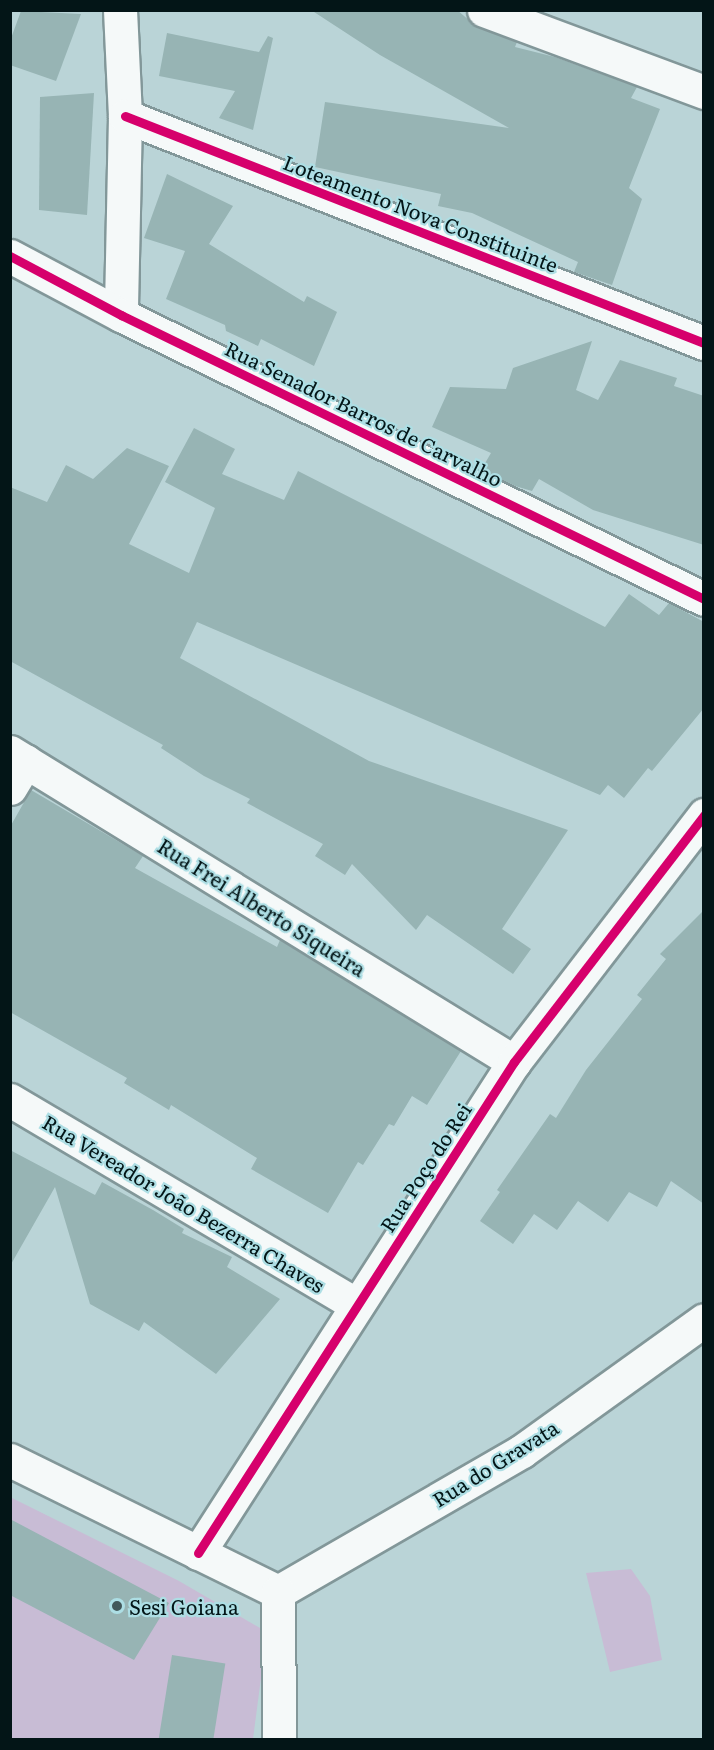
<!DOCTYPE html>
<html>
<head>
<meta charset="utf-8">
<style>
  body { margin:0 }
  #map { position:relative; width:714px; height:1750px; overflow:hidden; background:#bad4d7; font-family:Literata,serif }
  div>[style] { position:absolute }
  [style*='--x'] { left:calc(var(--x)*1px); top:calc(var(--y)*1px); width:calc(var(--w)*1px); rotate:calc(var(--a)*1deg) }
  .green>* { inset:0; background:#c8bcd5 }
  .building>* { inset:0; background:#97b4b4; transform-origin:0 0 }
  .roads { filter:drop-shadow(2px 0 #829799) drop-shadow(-2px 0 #829799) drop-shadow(0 2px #829799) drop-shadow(0 -2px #829799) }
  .minor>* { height:33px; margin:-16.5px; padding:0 16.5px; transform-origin:16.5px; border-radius:16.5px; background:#f5f9f9 }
  .cycleway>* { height:9px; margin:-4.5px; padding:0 4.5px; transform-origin:4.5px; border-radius:4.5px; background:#d6006c }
  .dots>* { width:16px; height:16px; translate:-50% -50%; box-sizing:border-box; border:3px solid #addee4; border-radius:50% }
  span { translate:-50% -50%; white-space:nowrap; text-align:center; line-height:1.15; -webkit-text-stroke:4.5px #addee4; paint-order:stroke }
  .street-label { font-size:20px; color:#031517 }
  .poi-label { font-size:20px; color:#031517 }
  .left { translate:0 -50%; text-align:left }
  .frame { position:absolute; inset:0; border:12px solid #031517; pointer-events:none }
</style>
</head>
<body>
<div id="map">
  <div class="green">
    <div style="clip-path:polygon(10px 1497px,179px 1581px,267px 1632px,253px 1739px,11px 1739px)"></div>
    <div style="clip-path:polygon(631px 1569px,650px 1596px,662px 1660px,610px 1672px,586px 1573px)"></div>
  </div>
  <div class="building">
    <div style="clip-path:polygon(311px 10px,457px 10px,477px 27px,517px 42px,515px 47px,555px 57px,637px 87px,631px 98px,660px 109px,629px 188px,642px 199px,612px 285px,574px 272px,578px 262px,472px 213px,438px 206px,441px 194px,315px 167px,325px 102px,509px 128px,380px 55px)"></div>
    <div style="clip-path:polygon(21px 11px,81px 14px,56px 81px,10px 65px,10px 41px)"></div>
    <div style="clip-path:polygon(167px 33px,259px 52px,268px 36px,273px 38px,253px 130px,219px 118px,235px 91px,159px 76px)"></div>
    <div style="clip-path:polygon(94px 93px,87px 215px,39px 210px,40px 97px)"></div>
    <div style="clip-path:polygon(167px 174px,233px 206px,209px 244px,304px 302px,307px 296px,337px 312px,314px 366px,261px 339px,258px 346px,226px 331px,225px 325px,166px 299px,185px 251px,144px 238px)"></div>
    <div style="clip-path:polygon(592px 341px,576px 390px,598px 400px,620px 360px,677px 378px,674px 386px,704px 396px,704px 545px,593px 510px,539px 479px,532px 491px,515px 486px,481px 470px,491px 453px,432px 427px,450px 387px,506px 389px,513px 368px)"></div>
    <div style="clip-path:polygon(194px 428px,235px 449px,222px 474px,284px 500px,298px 471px,605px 627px,629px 594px,659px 615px,669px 603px,704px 622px,704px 708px,652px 771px,648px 768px,624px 798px,608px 785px,600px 795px,197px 622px,180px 658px,369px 761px,568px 830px,502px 929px,531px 949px,513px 974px,427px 915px,416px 930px,352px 864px,345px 875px,315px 856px,323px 844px,247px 803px,250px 799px,204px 776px,161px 748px,163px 745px,10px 661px,10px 487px,47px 502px,66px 465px,93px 479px,127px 448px,169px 466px,129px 544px,189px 573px,215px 508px,165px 482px)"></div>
    <div style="clip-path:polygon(31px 790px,143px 856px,135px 868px,277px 947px,280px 940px,461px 1051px,427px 1105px,412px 1096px,394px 1126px,389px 1124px,363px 1165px,358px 1162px,328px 1213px,251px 1169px,257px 1158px,171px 1105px,169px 1110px,124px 1083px,127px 1078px,10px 1012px,10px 827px)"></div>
    <div style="clip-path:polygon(704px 910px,704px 1204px,671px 1181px,657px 1207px,629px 1192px,608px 1222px,578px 1201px,557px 1230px,534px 1214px,513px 1244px,480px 1221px,500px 1192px,497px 1190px,550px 1114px,556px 1118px,586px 1070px,642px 999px,637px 995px,666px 959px,660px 954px)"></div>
    <div style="clip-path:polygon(10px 1150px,95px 1195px,102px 1182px,153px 1210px,184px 1229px,182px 1233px,232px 1257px,227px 1267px,280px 1299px,216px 1374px,144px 1322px,139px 1331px,90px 1304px,55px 1187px,10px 1266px)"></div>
    <div style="clip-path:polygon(10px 1519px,169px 1603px,134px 1660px,10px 1595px)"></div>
    <div style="left:172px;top:1655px;width:54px;height:85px;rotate:9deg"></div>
  </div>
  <div class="roads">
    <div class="minor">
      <div style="--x:120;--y:10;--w:106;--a:87.3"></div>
      <div style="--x:125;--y:116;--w:199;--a:91.2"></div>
      <div style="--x:484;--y:10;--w:235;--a:20.4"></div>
      <div style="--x:125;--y:116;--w:622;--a:21.41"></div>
      <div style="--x:10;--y:256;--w:126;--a:28"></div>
      <div style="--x:121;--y:315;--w:648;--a:25.97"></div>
      <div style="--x:10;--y:752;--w:592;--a:31.59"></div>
      <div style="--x:10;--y:788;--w:31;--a:-59"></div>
      <div style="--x:10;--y:1100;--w:403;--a:30.6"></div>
      <div style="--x:10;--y:1460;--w:299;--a:26.2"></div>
      <div style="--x:198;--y:1553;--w:584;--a:-57.24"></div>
      <div style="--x:514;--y:1062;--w:312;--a:-52.4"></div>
      <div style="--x:278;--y:1592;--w:282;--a:-30"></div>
      <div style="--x:522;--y:1451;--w:224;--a:-35.7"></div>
      <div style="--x:278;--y:1592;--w:148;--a:89.6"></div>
    </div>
  </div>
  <div class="cycleway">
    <div style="--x:125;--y:116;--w:622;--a:21.41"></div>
    <div style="--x:10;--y:256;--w:126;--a:28"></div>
    <div style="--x:121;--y:315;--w:648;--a:25.97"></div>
    <div style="--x:198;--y:1553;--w:584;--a:-57.24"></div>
    <div style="--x:514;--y:1062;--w:312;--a:-52.4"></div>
  </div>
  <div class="dots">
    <div style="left:117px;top:1606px;background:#43585a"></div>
  </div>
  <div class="street-label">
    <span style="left:421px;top:213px;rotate:21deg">Loteamento Nova Constituinte</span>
    <span style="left:364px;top:413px;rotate:26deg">Rua Senador Barros de Carvalho</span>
    <span style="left:262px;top:907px;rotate:32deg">Rua Frei Alberto Siqueira</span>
    <span style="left:425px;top:1167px;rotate:-57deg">Rua Poço do Rei</span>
    <span style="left:184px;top:1203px;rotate:31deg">Rua Vereador João Bezerra Chaves</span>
    <span style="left:495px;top:1463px;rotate:-32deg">Rua do Gravata</span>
  </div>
  <div class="poi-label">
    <span class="left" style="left:129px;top:1606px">Sesi Goiana</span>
  </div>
  <div class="frame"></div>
</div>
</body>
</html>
